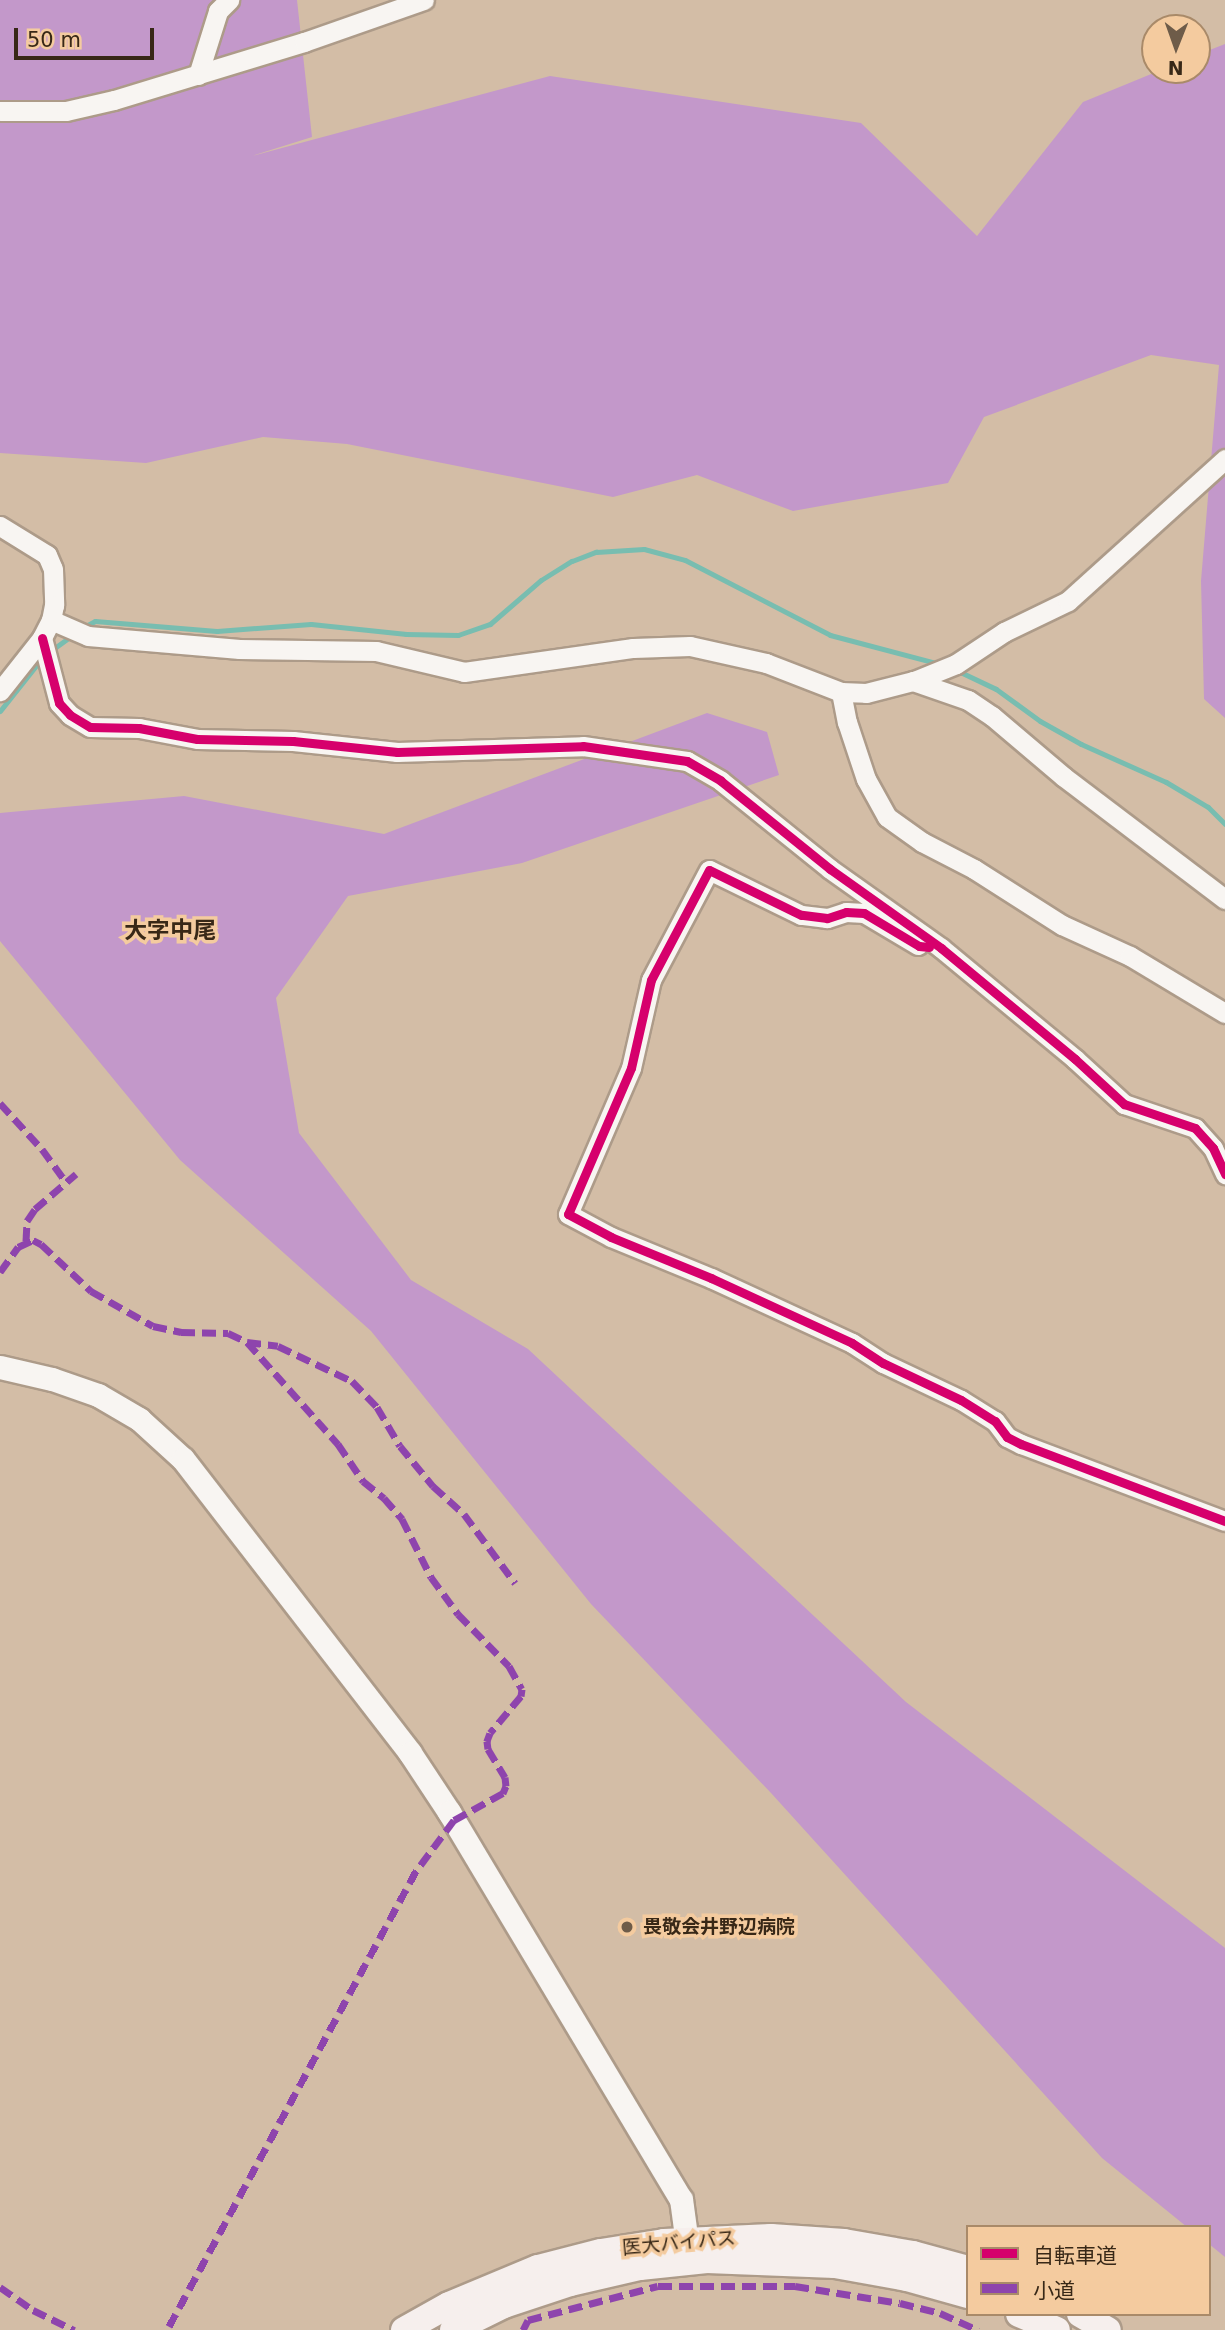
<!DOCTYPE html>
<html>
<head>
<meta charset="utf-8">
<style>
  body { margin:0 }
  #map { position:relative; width:1225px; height:2330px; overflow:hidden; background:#d3bda6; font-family:"DejaVu Sans","Noto Sans JP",sans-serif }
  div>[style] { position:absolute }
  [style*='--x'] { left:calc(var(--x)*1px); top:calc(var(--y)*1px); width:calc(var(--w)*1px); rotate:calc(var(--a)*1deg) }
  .forest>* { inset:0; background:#c398ca }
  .stream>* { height:5px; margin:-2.5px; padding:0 2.5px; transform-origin:2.5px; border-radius:2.5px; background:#78bdb0 }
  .roads { filter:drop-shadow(2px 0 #ad9b89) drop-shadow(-2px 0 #ad9b89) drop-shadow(0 2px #ad9b89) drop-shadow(0 -2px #ad9b89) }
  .minor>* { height:19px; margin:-9.5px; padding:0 9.5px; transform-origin:9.5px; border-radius:9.5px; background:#f8f5f2 }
  .tertiary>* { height:23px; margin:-11.5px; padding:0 11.5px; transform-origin:11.5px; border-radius:11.5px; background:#f8f5f2 }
  .secondary>* { height:26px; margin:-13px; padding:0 13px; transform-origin:13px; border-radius:13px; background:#f6efed }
  .quiet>* { height:7px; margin-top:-3.5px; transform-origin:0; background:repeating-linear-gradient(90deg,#8e44ad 0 14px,transparent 0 21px) }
  .cycleway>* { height:9px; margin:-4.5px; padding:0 4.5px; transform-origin:4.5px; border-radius:4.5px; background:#d6006c }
  .dots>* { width:19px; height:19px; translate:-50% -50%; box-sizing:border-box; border:4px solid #f4cb9f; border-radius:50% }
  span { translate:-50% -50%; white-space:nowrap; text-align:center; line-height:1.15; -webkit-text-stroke:7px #f4cb9f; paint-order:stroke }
  .poi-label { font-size:19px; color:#382817; font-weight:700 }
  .left { translate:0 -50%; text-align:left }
  .street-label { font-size:19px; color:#382817 }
  .quarter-label { font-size:23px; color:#382817; font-weight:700 }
  .legend { position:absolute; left:966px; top:2225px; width:245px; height:91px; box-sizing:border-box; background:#f4cb9f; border:2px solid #a98a69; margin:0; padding:9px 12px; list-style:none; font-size:21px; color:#382817 }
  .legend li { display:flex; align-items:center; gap:14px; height:35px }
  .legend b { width:35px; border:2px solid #a98a69 }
  .north { position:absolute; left:1141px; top:14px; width:70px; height:70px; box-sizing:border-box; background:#f4cb9f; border:2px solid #a98a69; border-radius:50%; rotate:181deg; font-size:19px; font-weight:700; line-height:28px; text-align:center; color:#382817 }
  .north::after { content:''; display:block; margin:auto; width:24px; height:32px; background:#6e5c49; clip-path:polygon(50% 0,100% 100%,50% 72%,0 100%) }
  .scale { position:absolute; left:14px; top:28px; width:140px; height:32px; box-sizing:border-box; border:4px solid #382817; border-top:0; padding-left:9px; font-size:21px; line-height:24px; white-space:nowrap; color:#382817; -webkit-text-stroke:5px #f4cb9f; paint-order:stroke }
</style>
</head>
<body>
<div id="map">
  <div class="forest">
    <div style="clip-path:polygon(0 0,297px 0,312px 137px,252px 156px,550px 76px,861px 123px,977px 236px,1083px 102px,1161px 70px,1197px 70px,1197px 55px,1225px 44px,1225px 718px,1204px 699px,1201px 581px,1219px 365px,1151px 355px,984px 417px,948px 483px,793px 511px,697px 475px,613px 497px,347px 444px,263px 437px,146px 463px,0 453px)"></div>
    <div style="clip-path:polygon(707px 713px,767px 732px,779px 775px,522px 863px,348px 896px,276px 998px,299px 1133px,411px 1280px,528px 1349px,906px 1702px,1225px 1948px,1225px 2257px,1209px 2244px,1209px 2227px,1187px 2227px,1102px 2158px,771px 1793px,591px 1604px,371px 1331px,180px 1160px,0 941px,0 813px,184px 796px,384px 834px)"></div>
  </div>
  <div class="stream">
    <div style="--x:80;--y:629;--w:17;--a:-28"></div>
    <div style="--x:95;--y:621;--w:122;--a:4.7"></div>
    <div style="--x:217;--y:631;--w:94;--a:-4.3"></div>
    <div style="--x:311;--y:624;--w:96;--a:6"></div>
    <div style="--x:406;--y:634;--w:52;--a:1.1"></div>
    <div style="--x:458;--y:635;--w:34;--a:-19"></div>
    <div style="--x:490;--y:624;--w:67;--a:-40.8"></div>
    <div style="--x:541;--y:580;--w:36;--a:-32"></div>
    <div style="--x:572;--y:561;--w:26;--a:-21"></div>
    <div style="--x:596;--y:552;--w:48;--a:-3.6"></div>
    <div style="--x:644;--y:549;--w:42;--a:15"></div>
    <div style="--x:685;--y:560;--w:163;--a:27.3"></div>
    <div style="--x:830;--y:635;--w:114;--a:14.8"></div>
    <div style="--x:49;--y:652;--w:29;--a:-36"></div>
    <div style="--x:956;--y:670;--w:44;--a:25.4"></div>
    <div style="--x:996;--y:689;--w:54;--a:36"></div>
    <div style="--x:1040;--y:721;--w:47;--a:29.3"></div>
    <div style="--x:1081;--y:744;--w:93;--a:24.1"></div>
    <div style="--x:1166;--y:782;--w:49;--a:30.8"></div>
    <div style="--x:1208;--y:807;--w:24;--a:45"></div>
    <div style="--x:0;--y:711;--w:68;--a:-51.6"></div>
  </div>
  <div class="roads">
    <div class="minor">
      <div style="--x:198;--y:75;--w:67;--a:-72.6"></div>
      <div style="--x:218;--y:11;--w:16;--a:-45"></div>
      <div style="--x:0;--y:111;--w:66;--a:0"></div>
      <div style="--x:66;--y:111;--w:49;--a:-12.9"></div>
      <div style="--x:114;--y:100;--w:199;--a:-17"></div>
      <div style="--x:304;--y:42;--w:127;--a:-19.3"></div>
      <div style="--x:0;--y:526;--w:55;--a:31.7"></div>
      <div style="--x:47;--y:555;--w:15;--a:67"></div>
      <div style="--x:53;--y:569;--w:36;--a:88"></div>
      <div style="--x:54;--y:605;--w:15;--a:101"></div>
      <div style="--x:51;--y:620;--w:20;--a:117"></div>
      <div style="--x:42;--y:638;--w:68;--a:128.4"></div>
      <div style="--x:51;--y:620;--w:40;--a:23.4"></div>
      <div style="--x:88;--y:636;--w:152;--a:4.9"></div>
      <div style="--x:239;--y:649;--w:137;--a:0.8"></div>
      <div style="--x:376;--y:651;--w:90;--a:13.4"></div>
      <div style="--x:464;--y:672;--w:171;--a:-8.1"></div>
      <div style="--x:633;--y:648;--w:57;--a:-2"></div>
      <div style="--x:690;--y:646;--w:78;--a:12.6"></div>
      <div style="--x:766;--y:663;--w:80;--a:21.1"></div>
      <div style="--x:841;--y:692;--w:31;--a:79"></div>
      <div style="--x:847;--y:722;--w:60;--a:71.6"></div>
      <div style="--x:866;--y:779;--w:43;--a:61.1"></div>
      <div style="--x:887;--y:817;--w:43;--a:35.5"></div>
      <div style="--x:922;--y:842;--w:59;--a:27.4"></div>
      <div style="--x:974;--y:869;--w:104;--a:32.5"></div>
      <div style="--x:1062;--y:925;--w:75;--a:24.5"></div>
      <div style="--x:1130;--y:956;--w:111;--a:31"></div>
      <div style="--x:42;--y:638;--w:67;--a:75.3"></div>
      <div style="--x:59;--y:703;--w:16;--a:47"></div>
      <div style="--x:70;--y:715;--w:23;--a:31"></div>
      <div style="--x:90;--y:727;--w:49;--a:1.2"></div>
      <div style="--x:139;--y:728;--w:59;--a:10.7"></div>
      <div style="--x:197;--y:739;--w:96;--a:1.2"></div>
      <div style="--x:293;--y:741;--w:105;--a:6"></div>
      <div style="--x:397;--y:752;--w:186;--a:-1.8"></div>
      <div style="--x:583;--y:746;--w:105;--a:8.2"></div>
      <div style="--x:687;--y:761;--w:39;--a:30"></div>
      <div style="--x:721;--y:781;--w:140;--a:38.9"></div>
      <div style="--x:830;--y:869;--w:136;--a:35.4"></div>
      <div style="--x:941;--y:948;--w:174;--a:39.6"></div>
      <div style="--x:1075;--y:1059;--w:67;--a:42.6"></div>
      <div style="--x:1124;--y:1104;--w:75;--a:18.7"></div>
      <div style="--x:1195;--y:1128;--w:27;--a:48"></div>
      <div style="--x:1213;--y:1148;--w:29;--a:65"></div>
      <div style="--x:914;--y:681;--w:45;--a:-22"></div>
      <div style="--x:956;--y:664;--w:58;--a:-33.7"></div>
      <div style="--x:1004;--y:632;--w:71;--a:-25.8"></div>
      <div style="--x:1068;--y:601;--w:212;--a:-42.1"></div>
      <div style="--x:841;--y:692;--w:25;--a:2"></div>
      <div style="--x:866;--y:693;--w:49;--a:-14.3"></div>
      <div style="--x:913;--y:681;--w:58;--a:19.1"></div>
      <div style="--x:968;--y:700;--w:29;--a:34"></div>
      <div style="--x:992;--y:716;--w:94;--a:40.3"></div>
      <div style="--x:1064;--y:777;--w:202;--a:37.2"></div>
      <div style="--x:918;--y:945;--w:63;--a:-149.3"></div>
      <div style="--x:864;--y:913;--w:18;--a:-177"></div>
      <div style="--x:846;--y:912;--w:20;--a:162"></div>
      <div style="--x:827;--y:918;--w:26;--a:-173"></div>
      <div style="--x:801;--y:915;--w:102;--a:-153.9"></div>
      <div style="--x:709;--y:870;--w:124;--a:117.8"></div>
      <div style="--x:651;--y:980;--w:90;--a:102.8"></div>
      <div style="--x:631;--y:1068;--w:159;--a:113.3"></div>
      <div style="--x:568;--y:1214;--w:49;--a:28.1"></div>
      <div style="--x:611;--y:1237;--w:108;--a:22.3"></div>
      <div style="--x:711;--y:1278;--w:155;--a:24.7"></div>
      <div style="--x:852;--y:1343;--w:37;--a:33"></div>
      <div style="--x:883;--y:1363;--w:86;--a:25.4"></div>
      <div style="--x:961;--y:1400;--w:40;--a:32"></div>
      <div style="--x:995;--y:1421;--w:20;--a:53"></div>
      <div style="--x:1007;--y:1437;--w:16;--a:27"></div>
      <div style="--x:1021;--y:1444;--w:218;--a:20.7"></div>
    </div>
    <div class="tertiary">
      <div style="--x:0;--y:1367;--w:53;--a:13"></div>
      <div style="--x:52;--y:1379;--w:49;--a:19.2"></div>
      <div style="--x:98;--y:1395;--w:48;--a:30.3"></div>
      <div style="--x:139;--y:1419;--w:59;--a:42.3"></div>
      <div style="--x:183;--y:1459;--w:371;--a:52.3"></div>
      <div style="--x:410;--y:1753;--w:71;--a:56.5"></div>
      <div style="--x:449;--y:1812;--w:451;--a:59.1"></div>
      <div style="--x:681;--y:2199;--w:60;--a:82.3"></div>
    </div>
    <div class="secondary">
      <div style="--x:1019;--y:2314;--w:41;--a:22.8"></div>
      <div style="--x:1080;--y:2314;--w:32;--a:30"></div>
      <div style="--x:404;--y:2330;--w:51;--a:-29.1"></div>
      <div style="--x:449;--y:2305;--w:96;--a:-22.6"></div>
      <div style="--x:538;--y:2268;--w:65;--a:-14.3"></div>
      <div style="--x:601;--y:2252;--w:64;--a:-9"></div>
      <div style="--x:664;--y:2242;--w:107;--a:-2.7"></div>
      <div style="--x:771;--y:2237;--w:73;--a:3.9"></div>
      <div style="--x:844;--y:2242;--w:70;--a:9.9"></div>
      <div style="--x:913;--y:2254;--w:57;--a:15.3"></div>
      <div style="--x:453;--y:2330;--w:57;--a:-26.1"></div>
      <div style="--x:504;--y:2305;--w:70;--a:-18.4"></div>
      <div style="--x:570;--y:2283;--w:72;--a:-12.9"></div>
      <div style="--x:640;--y:2267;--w:67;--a:-6"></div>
      <div style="--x:707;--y:2260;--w:128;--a:2.2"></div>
      <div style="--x:835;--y:2265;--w:73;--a:10.2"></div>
      <div style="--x:907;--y:2278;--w:63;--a:15.6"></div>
    </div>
  </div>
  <div class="quiet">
    <div style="--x:0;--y:1103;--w:62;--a:47.6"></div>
    <div style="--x:42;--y:1149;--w:41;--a:54"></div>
    <div style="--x:26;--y:1241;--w:20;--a:-87"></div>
    <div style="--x:27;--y:1221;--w:14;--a:-56"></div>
    <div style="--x:35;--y:1209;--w:54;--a:-40.5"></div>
    <div style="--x:0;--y:1272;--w:31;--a:-54"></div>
    <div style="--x:18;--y:1247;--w:17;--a:-25"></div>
    <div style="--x:33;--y:1240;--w:9;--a:27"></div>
    <div style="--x:41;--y:1244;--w:69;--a:43.2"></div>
    <div style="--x:91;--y:1291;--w:71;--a:29.4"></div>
    <div style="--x:153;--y:1326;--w:29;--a:12"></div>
    <div style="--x:181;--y:1332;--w:47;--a:1.2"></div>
    <div style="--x:228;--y:1333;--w:21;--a:25"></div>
    <div style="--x:247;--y:1342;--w:137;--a:48.3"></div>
    <div style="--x:338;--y:1444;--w:45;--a:56"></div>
    <div style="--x:363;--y:1481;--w:27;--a:39"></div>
    <div style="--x:384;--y:1498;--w:28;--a:49"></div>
    <div style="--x:402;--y:1519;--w:65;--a:63.4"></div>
    <div style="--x:431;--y:1577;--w:46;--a:53.9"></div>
    <div style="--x:458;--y:1614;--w:73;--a:45.6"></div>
    <div style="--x:509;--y:1666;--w:26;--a:61"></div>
    <div style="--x:522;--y:1689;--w:7;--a:98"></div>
    <div style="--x:521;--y:1696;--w:48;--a:130"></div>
    <div style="--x:490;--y:1733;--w:9;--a:111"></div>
    <div style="--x:487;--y:1741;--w:8;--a:83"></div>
    <div style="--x:488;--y:1749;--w:33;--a:59"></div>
    <div style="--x:505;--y:1777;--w:9;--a:84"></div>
    <div style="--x:506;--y:1786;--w:8;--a:113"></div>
    <div style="--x:503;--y:1793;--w:56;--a:151.1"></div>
    <div style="--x:454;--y:1820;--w:64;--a:126.7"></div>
    <div style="--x:416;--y:1871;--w:522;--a:118.48"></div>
    <div style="--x:247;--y:1342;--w:31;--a:7"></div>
    <div style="--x:278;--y:1346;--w:82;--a:25.3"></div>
    <div style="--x:352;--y:1381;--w:36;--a:46"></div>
    <div style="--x:377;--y:1407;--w:45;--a:59.5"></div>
    <div style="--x:400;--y:1446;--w:52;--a:50.5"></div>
    <div style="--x:433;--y:1486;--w:42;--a:42.1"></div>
    <div style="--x:464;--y:1514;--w:86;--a:53.5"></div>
    <div style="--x:0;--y:2287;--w:40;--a:34.9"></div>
    <div style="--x:33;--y:2310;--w:46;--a:26"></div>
    <div style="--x:523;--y:2330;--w:11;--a:-63"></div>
    <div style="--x:528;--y:2320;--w:134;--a:-14.7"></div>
    <div style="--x:658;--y:2286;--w:137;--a:0"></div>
    <div style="--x:795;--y:2286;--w:106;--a:9.2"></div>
    <div style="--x:900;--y:2303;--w:41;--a:14"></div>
    <div style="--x:940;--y:2313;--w:42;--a:24.1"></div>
  </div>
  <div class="cycleway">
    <div style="--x:42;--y:638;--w:67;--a:75.3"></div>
    <div style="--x:59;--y:703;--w:16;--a:47"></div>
    <div style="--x:70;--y:715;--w:23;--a:31"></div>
    <div style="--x:90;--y:727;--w:49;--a:1.2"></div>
    <div style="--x:139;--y:728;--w:59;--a:10.7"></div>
    <div style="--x:197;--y:739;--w:96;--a:1.2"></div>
    <div style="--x:293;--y:741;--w:105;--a:6"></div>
    <div style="--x:397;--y:752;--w:186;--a:-1.8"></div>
    <div style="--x:583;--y:746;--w:105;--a:8.2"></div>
    <div style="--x:687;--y:761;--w:39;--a:30"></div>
    <div style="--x:721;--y:781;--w:140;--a:38.9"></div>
    <div style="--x:830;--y:869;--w:136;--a:35.4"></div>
    <div style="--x:941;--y:948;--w:174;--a:39.6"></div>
    <div style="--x:1075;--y:1059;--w:67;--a:42.6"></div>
    <div style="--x:1124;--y:1104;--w:75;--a:18.7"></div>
    <div style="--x:1195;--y:1128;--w:27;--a:48"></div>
    <div style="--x:1213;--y:1148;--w:29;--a:65"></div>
    <div style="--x:929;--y:947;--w:10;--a:-174"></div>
    <div style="--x:919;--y:946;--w:64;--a:-149"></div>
    <div style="--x:864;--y:913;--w:18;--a:-177"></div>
    <div style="--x:846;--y:912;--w:20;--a:162"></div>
    <div style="--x:827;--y:918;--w:26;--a:-173"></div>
    <div style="--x:801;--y:915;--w:102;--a:-153.9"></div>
    <div style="--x:709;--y:870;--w:124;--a:117.8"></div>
    <div style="--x:651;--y:980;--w:90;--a:102.8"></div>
    <div style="--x:631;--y:1068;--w:159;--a:113.3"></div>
    <div style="--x:568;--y:1214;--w:49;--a:28.1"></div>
    <div style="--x:611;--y:1237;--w:108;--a:22.3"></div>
    <div style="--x:711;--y:1278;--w:155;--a:24.7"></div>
    <div style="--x:852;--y:1343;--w:37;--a:33"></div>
    <div style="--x:883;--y:1363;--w:86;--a:25.4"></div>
    <div style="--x:961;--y:1400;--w:40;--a:32"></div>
    <div style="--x:995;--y:1421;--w:20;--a:53"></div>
    <div style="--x:1007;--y:1437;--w:16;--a:27"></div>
    <div style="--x:1021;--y:1444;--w:218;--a:20.7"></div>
  </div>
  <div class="dots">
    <div style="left:627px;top:1927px;background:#6e5c49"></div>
  </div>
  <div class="poi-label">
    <span class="left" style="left:643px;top:1927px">畏敬会井野辺病院</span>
  </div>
  <div class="street-label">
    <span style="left:679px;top:2243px;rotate:-5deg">医大バイパス</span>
  </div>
  <div class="quarter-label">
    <span style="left:170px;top:930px">大字中尾</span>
  </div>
  <ul class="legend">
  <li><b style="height:9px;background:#d6006c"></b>自転車道</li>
  <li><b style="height:9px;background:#8e44ad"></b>小道</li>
  </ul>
  <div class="north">N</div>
  <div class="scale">50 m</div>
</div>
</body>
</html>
